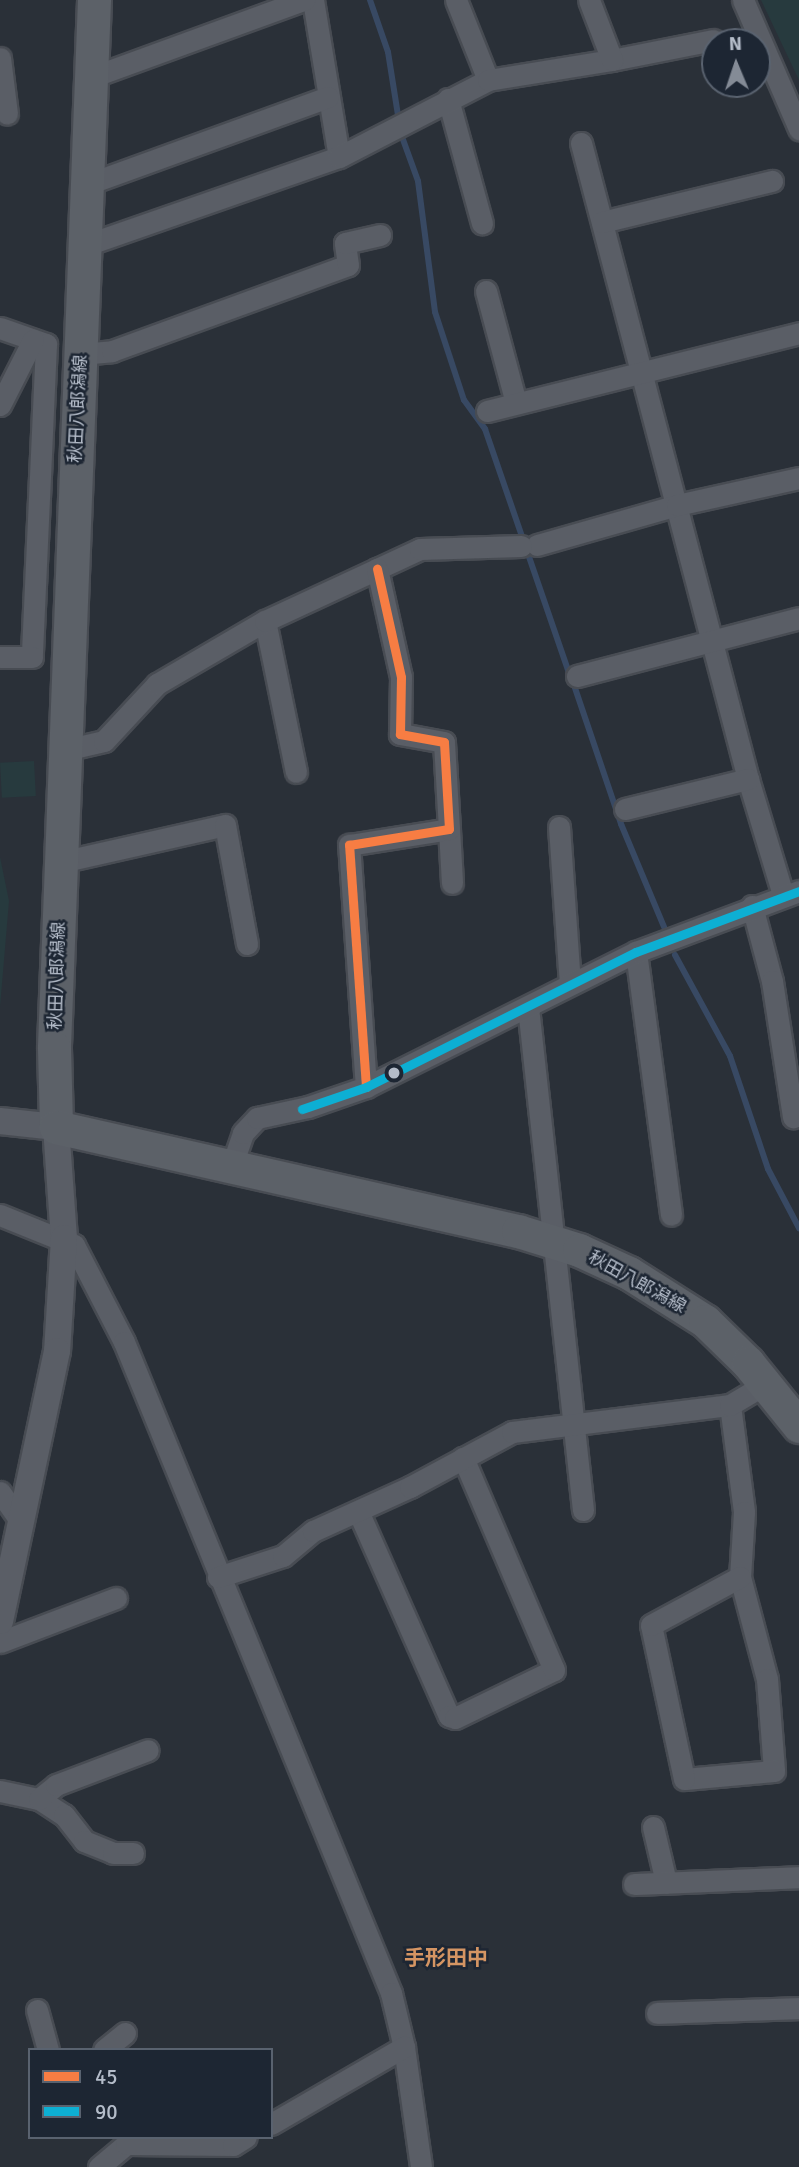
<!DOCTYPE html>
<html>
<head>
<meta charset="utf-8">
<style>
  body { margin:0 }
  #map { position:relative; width:799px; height:2167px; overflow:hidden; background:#2a3038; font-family:Signika,"Noto Sans JP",sans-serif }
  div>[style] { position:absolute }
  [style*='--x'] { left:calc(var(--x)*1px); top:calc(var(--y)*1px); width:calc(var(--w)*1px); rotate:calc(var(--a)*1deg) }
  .green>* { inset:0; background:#273a3e; transform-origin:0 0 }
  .stream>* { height:6px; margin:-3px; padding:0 3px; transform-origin:3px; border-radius:3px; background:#384963 }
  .roads { filter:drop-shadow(2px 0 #484c53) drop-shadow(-2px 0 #484c53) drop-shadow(0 2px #484c53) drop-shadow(0 -2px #484c53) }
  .minor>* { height:21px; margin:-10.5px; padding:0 10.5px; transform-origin:10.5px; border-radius:10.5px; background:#5a5e66 }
  .tertiary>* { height:26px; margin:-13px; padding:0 13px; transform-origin:13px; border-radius:13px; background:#5a5e66 }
  .primary>* { height:33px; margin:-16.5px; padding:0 16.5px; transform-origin:16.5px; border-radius:16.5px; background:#5c6168 }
  .bus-1>* { height:9px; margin:-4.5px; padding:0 4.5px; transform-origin:4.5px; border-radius:4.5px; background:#f77d43 }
  .bus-2>* { height:9px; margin:-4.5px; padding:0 4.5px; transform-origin:4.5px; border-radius:4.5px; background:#0dafd3 }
  .dots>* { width:19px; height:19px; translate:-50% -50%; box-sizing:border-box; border:4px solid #1d2633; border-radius:50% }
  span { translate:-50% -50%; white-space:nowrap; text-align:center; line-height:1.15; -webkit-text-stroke:5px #1d2633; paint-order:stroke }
  .street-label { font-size:18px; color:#b4bcc9 }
  .quarter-label { font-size:21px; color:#d59563; font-weight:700 }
  .legend { position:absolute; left:28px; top:2048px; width:245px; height:91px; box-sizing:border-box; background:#1d2633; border:2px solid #59626f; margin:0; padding:9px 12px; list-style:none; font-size:21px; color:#b4bcc9 }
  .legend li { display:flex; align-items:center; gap:14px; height:35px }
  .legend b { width:35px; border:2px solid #59626f }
  .north { position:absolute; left:701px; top:28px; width:70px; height:70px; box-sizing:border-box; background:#1d2633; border:2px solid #59626f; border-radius:50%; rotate:358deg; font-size:19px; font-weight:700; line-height:28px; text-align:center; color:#b4bcc9 }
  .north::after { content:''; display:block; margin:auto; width:24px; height:32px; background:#848b96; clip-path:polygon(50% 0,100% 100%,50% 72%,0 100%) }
</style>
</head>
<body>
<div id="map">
  <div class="green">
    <div style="clip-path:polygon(761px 0,799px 0,799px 80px)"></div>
    <div style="left:34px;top:761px;width:35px;height:34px;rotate:87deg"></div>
    <div style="clip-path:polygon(0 857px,9px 901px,0 1007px)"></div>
  </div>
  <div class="stream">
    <div style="--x:370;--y:0;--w:55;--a:70.9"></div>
    <div style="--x:388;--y:52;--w:64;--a:81"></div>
    <div style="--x:401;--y:134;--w:50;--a:70.1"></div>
    <div style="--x:418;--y:181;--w:132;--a:82.6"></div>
    <div style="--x:435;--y:312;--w:93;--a:71.8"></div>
    <div style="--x:464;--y:400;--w:36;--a:54"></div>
    <div style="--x:485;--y:429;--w:258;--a:71"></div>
    <div style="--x:575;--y:688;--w:144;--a:71.3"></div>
    <div style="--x:621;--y:824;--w:112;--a:67.3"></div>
    <div style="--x:675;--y:955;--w:115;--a:61.4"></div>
    <div style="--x:730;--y:1056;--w:119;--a:71.4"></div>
    <div style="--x:768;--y:1169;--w:67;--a:62.3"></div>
  </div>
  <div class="roads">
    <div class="minor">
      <div style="--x:313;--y:0;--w:159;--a:80.6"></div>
      <div style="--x:456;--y:0;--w:86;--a:68.2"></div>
      <div style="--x:743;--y:0;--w:141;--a:66.5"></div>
      <div style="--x:0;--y:58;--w:56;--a:82.9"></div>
      <div style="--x:612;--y:60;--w:103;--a:-11.2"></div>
      <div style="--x:92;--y:77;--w:226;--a:-20"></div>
      <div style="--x:448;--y:99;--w:129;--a:74.7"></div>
      <div style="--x:581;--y:143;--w:658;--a:75.29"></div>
      <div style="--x:748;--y:779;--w:121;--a:73.2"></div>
      <div style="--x:88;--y:184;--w:255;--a:-19.9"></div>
      <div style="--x:602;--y:222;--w:175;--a:-13.6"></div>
      <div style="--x:86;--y:245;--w:268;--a:-19.2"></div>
      <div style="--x:339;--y:157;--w:168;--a:-27.3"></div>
      <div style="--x:488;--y:80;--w:126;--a:-9.2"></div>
      <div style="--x:612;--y:60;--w:64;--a:-111"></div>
      <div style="--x:486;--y:291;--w:116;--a:75"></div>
      <div style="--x:0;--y:328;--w:49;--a:19.2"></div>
      <div style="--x:46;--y:344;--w:313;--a:92.6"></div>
      <div style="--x:32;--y:657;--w:32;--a:180"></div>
      <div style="--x:80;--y:354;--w:32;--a:-5"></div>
      <div style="--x:112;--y:351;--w:251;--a:-20"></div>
      <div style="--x:348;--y:265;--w:22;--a:-98"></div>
      <div style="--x:345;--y:243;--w:36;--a:-13"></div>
      <div style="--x:0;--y:405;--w:73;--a:-63.1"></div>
      <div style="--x:487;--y:411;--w:322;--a:-14"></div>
      <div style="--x:537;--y:545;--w:146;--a:-15.9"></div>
      <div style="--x:677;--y:505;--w:125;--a:-12.5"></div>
      <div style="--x:265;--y:621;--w:154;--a:78.4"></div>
      <div style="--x:577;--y:676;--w:229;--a:-14.6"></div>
      <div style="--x:65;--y:750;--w:40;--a:-13"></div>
      <div style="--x:104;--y:741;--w:78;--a:-47.1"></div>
      <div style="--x:157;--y:684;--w:125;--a:-30.3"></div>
      <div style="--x:265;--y:621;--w:171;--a:-24.9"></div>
      <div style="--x:420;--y:549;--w:101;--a:-1.7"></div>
      <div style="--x:625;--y:809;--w:127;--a:-13.7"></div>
      <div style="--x:559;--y:827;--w:157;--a:86"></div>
      <div style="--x:449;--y:829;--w:54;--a:86.8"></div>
      <div style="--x:61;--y:862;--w:168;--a:-12.7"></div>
      <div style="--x:225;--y:825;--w:121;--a:79.5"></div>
      <div style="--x:752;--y:906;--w:78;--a:75.1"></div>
      <div style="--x:772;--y:981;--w:138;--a:81.2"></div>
      <div style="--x:636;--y:952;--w:265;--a:82.4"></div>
      <div style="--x:528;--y:1007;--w:506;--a:83.76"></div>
      <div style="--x:366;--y:1087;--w:243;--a:-94"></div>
      <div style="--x:349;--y:845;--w:101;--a:-9.1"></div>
      <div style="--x:449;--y:829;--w:87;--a:-93.3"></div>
      <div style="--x:444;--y:742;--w:45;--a:-169.7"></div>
      <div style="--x:400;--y:734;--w:57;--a:-89"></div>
      <div style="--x:401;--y:677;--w:111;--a:-102.5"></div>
      <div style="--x:232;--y:1165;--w:34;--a:-71"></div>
      <div style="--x:243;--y:1133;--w:21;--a:-47"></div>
      <div style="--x:257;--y:1118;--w:52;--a:-12.2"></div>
      <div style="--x:308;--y:1107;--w:61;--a:-19"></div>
      <div style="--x:366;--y:1087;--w:302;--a:-26.6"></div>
      <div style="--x:636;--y:952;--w:174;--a:-20.5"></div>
      <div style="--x:0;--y:1215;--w:80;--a:22.1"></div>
      <div style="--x:74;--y:1245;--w:109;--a:62.7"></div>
      <div style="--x:124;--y:1342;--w:704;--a:67.7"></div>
      <div style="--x:391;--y:1993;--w:56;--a:76.5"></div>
      <div style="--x:404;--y:2047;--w:121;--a:81.9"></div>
      <div style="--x:730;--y:1405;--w:108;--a:82.5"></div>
      <div style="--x:744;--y:1512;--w:65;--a:93.5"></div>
      <div style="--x:740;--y:1577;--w:106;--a:75.2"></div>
      <div style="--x:767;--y:1679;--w:92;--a:85.6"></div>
      <div style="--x:774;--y:1771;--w:90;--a:174.9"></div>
      <div style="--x:684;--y:1779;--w:157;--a:-102.1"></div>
      <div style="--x:651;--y:1625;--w:101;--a:-28.3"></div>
      <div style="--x:0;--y:1492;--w:38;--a:55"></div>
      <div style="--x:358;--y:1511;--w:224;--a:66.1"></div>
      <div style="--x:449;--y:1716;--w:6;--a:18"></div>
      <div style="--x:455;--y:1718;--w:110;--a:-25.9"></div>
      <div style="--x:554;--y:1670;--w:231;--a:-113.2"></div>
      <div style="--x:218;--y:1577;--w:68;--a:-17.9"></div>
      <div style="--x:283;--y:1556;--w:39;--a:-40"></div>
      <div style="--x:313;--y:1531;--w:107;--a:-24.4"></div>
      <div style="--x:410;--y:1487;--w:116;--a:-28.3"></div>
      <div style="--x:512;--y:1432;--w:220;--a:-7.1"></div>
      <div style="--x:730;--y:1405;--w:43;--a:-30.7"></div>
      <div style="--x:0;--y:1642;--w:124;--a:-20.8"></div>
      <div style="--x:0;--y:1791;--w:40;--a:12"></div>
      <div style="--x:39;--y:1799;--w:30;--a:33"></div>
      <div style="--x:64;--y:1815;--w:33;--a:52"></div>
      <div style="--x:84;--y:1841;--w:31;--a:22"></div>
      <div style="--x:113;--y:1853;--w:20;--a:0"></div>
      <div style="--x:39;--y:1799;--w:22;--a:-39"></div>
      <div style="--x:56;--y:1785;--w:98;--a:-20.8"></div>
      <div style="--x:653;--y:1827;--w:57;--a:76.7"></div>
      <div style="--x:634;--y:1884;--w:165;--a:-2.4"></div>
      <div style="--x:37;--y:2010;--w:41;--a:74.6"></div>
      <div style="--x:657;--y:2013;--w:142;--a:-2"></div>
      <div style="--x:104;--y:2050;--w:27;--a:-39"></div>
      <div style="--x:271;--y:2124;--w:154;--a:-30.1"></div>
      <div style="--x:99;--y:2167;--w:35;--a:-40"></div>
      <div style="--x:126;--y:2144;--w:107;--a:0.5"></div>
      <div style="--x:233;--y:2145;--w:15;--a:-32"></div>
    </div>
    <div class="tertiary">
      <div style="--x:0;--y:1121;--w:56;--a:6.1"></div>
      <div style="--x:56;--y:1127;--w:111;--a:85.9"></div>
      <div style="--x:64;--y:1238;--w:113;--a:93.5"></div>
      <div style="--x:57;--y:1351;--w:276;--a:101.9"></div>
    </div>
    <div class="primary">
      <div style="--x:94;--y:0;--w:1049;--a:92.19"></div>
      <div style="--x:54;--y:1048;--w:79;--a:88.5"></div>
      <div style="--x:56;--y:1127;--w:474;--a:12.7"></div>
      <div style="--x:518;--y:1231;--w:64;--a:17.3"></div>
      <div style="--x:579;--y:1250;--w:55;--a:24.7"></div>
      <div style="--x:629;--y:1273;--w:90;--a:32.3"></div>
      <div style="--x:705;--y:1321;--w:60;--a:44.3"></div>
      <div style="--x:748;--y:1363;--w:81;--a:51"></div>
    </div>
  </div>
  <div class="bus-1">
    <div style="--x:366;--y:1087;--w:243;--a:-94"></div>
    <div style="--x:349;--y:845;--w:101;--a:-9.1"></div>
    <div style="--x:449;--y:829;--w:87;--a:-93.3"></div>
    <div style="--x:444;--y:742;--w:45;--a:-169.7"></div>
    <div style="--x:400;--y:734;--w:57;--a:-89"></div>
    <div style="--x:401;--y:677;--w:111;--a:-102.5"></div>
  </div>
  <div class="bus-2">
    <div style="--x:302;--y:1109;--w:68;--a:-19"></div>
    <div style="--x:366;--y:1087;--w:302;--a:-26.6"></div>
    <div style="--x:636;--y:952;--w:174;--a:-20.5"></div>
  </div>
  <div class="dots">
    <div style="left:394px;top:1073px;background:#b4bcc9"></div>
  </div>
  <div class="street-label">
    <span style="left:78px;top:409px;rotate:-87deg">秋田八郎潟線</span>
    <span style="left:57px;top:976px;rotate:-88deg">秋田八郎潟線</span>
    <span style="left:637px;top:1282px;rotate:29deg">秋田八郎潟線</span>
  </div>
  <div class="quarter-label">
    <span style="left:446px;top:1958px">手形田中</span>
  </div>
  <ul class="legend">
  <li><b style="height:9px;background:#f77d43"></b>45</li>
  <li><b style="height:9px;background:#0dafd3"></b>90</li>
  </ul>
  <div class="north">N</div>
</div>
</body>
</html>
